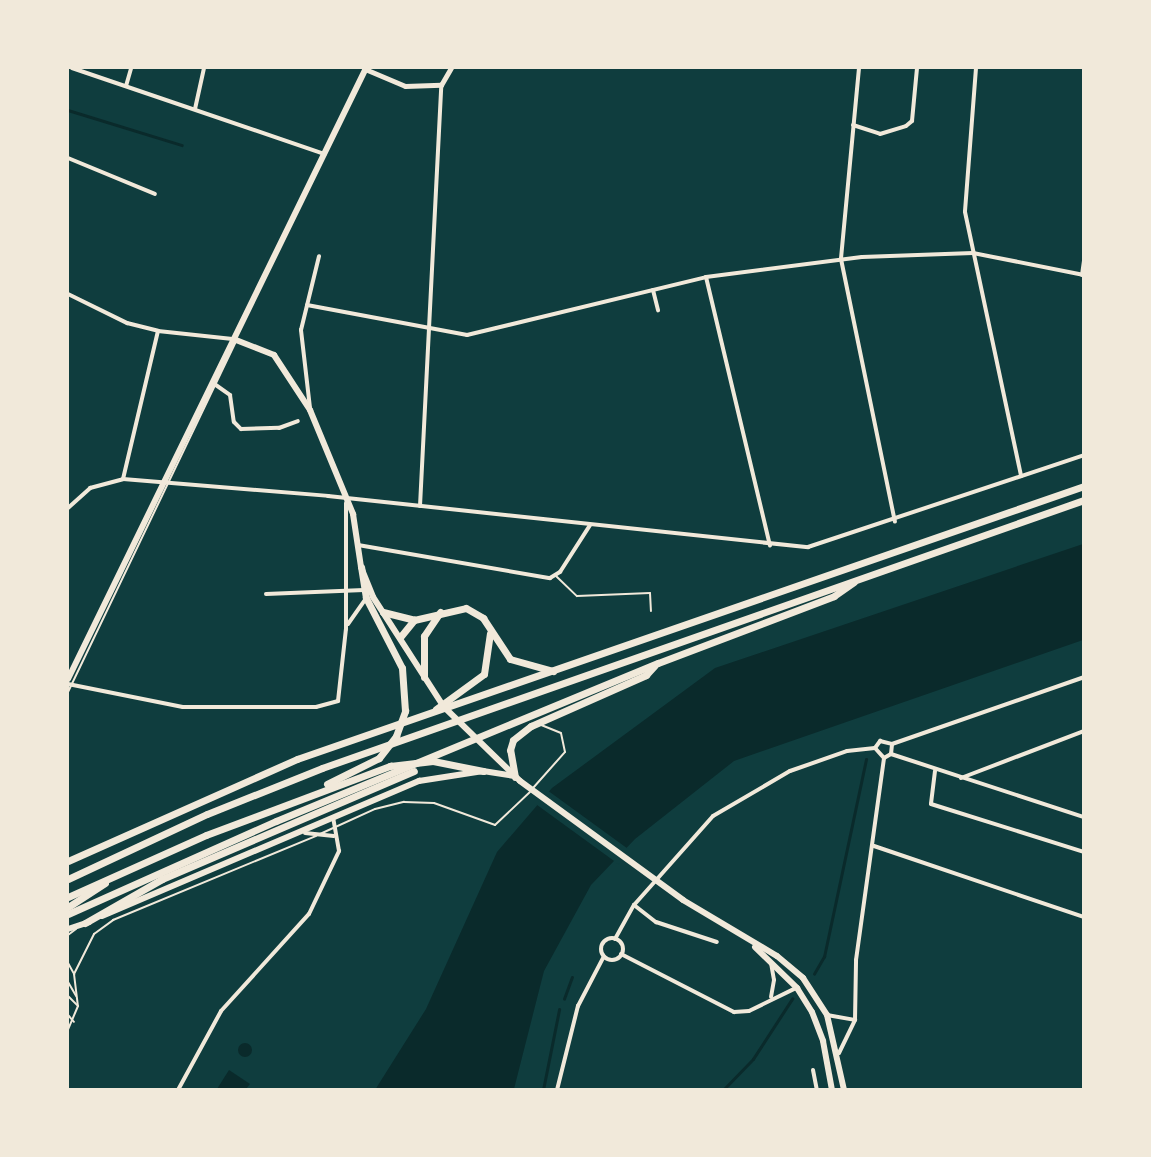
<!DOCTYPE html>
<html>
<head>
<meta charset="utf-8">
<style>
  body { margin:0 }
  #map { position:relative; width:1151px; height:1157px; overflow:hidden; background:#0f3d3e; font-family:"Archivo Narrow",sans-serif }
  div>[style] { position:absolute }
  [style*='--x'] { left:calc(var(--x)*1px); top:calc(var(--y)*1px); width:calc(var(--w)*1px); rotate:calc(var(--a)*1deg) }
  .water>* { inset:0; background:#0a2a2b }
  .round { border-radius:50% }
  .pier>* { inset:0; background:#0f3d3e; transform-origin:0 0 }
  .stream>* { height:2.5px; margin:-1.25px; padding:0 1.25px; transform-origin:1.25px; border-radius:1.25px; background:#0a2a2b }
  .service>* { height:2px; margin:-1px; padding:0 1px; transform-origin:1px; border-radius:1px; background:#f1e9da }
  .minor>* { height:4px; margin:-2px; padding:0 2px; transform-origin:2px; border-radius:2px; background:#f1e9da }
  .minor>.ring { margin:-2px; padding:0; box-sizing:content-box; background:none; border:4px solid #f1e9da; border-radius:50% }
  .tertiary>* { height:5px; margin:-2.5px; padding:0 2.5px; transform-origin:2.5px; border-radius:2.5px; background:#f1e9da }
  .primary>* { height:6px; margin:-3px; padding:0 3px; transform-origin:3px; border-radius:3px; background:#f1e9da }
  .trunk>* { height:7px; margin:-3.5px; padding:0 3.5px; transform-origin:3.5px; border-radius:3.5px; background:#f1e9da }
  span { translate:-50% -50%; white-space:nowrap; text-align:center; line-height:1.15; -webkit-text-stroke:5px #f1e9da; paint-order:stroke }
  .frame { position:absolute; inset:0; border:69px solid #f1e9da; pointer-events:none }
</style>
</head>
<body>
<div id="map">
  <div class="water">
    <div style="clip-path:polygon(1083px 544px,1083px 640px,734px 761px,635px 839px,591px 885px,544px 971px,514px 1089px,375px 1090px,426px 1009px,497px 852px,552px 788px,715px 668px)"></div>
    <div class="round" style="left:238px;top:1043px;width:14px;height:14px"></div>
    <div style="clip-path:polygon(229px 1070px,250px 1084px,246px 1089px,217px 1089px)"></div>
  </div>
  <div class="pier">
    <div style="left:547px;top:790px;width:102px;height:18px;rotate:36deg"></div>
  </div>
  <div class="stream">
    <div style="--x:68;--y:110;--w:119;--a:17.1"></div>
    <div style="--x:814;--y:974;--w:20;--a:-60"></div>
    <div style="--x:824;--y:957;--w:202;--a:-78"></div>
    <div style="--x:564;--y:999;--w:23;--a:-70"></div>
    <div style="--x:543;--y:1090;--w:82;--a:-78.7"></div>
    <div style="--x:723;--y:1090;--w:43;--a:-45.9"></div>
    <div style="--x:753;--y:1059;--w:72;--a:-57"></div>
  </div>
  <div class="service">
    <div style="--x:556;--y:576;--w:29;--a:44"></div>
    <div style="--x:577;--y:596;--w:73;--a:-2.4"></div>
    <div style="--x:650;--y:593;--w:18;--a:87"></div>
    <div style="--x:68;--y:692;--w:387;--a:-64.4"></div>
    <div style="--x:533;--y:788;--w:48;--a:-48.4"></div>
    <div style="--x:565;--y:752;--w:19;--a:-102"></div>
    <div style="--x:561;--y:733;--w:22;--a:-158"></div>
    <div style="--x:320;--y:834;--w:60;--a:-24.4"></div>
    <div style="--x:375;--y:809;--w:30;--a:-14"></div>
    <div style="--x:404;--y:802;--w:30;--a:2"></div>
    <div style="--x:434;--y:803;--w:65;--a:19.8"></div>
    <div style="--x:495;--y:825;--w:48;--a:-43.3"></div>
    <div style="--x:68;--y:935;--w:10;--a:-37"></div>
    <div style="--x:68;--y:963;--w:13;--a:61"></div>
    <div style="--x:74;--y:974;--w:32;--a:83"></div>
    <div style="--x:78;--y:1006;--w:26;--a:113"></div>
    <div style="--x:74;--y:974;--w:45;--a:-63.4"></div>
    <div style="--x:94;--y:934;--w:24;--a:-36"></div>
    <div style="--x:113;--y:920;--w:220;--a:-22.5"></div>
    <div style="--x:68;--y:982;--w:16;--a:60"></div>
    <div style="--x:68;--y:996;--w:14;--a:45"></div>
    <div style="--x:68;--y:1015;--w:9;--a:49"></div>
  </div>
  <div class="minor">
    <div style="--x:72;--y:68;--w:267;--a:18.8"></div>
    <div style="--x:859;--y:68;--w:192;--a:95.4"></div>
    <div style="--x:841;--y:259;--w:268;--a:78.4"></div>
    <div style="--x:976;--y:68;--w:144;--a:94.4"></div>
    <div style="--x:965;--y:212;--w:270;--a:78"></div>
    <div style="--x:126;--y:86;--w:19;--a:-74"></div>
    <div style="--x:195;--y:109;--w:42;--a:-77.6"></div>
    <div style="--x:853;--y:125;--w:28;--a:18"></div>
    <div style="--x:880;--y:134;--w:27;--a:-17"></div>
    <div style="--x:906;--y:126;--w:8;--a:-40"></div>
    <div style="--x:912;--y:121;--w:53;--a:-84.6"></div>
    <div style="--x:68;--y:158;--w:94;--a:22.5"></div>
    <div style="--x:1082;--y:275;--w:14;--a:-82"></div>
    <div style="--x:706;--y:277;--w:276;--a:76.6"></div>
    <div style="--x:653;--y:290;--w:21;--a:76"></div>
    <div style="--x:68;--y:294;--w:66;--a:26.2"></div>
    <div style="--x:127;--y:323;--w:32;--a:14"></div>
    <div style="--x:158;--y:331;--w:75;--a:6.1"></div>
    <div style="--x:307;--y:305;--w:163;--a:10.6"></div>
    <div style="--x:467;--y:335;--w:246;--a:-13.6"></div>
    <div style="--x:706;--y:277;--w:157;--a:-7.3"></div>
    <div style="--x:862;--y:257;--w:111;--a:-2.1"></div>
    <div style="--x:973;--y:253;--w:113;--a:11.2"></div>
    <div style="--x:213;--y:383;--w:21;--a:35"></div>
    <div style="--x:230;--y:395;--w:27;--a:82"></div>
    <div style="--x:234;--y:422;--w:10;--a:45"></div>
    <div style="--x:241;--y:429;--w:38;--a:-2"></div>
    <div style="--x:279;--y:428;--w:20;--a:-20"></div>
    <div style="--x:310;--y:408;--w:79;--a:-96.6"></div>
    <div style="--x:301;--y:330;--w:76;--a:-76.3"></div>
    <div style="--x:123;--y:479;--w:152;--a:-76.7"></div>
    <div style="--x:420;--y:506;--w:422;--a:-87.1"></div>
    <div style="--x:68;--y:508;--w:30;--a:-42"></div>
    <div style="--x:90;--y:488;--w:34;--a:-15"></div>
    <div style="--x:123;--y:479;--w:206;--a:4.7"></div>
    <div style="--x:328;--y:496;--w:483;--a:6.1"></div>
    <div style="--x:808;--y:547;--w:291;--a:-18.4"></div>
    <div style="--x:358;--y:545;--w:195;--a:9.8"></div>
    <div style="--x:550;--y:578;--w:12;--a:-31"></div>
    <div style="--x:560;--y:572;--w:56;--a:-57.4"></div>
    <div style="--x:266;--y:594;--w:98;--a:-2.3"></div>
    <div style="--x:348;--y:624;--w:32;--a:-55"></div>
    <div style="--x:68;--y:684;--w:117;--a:11.3"></div>
    <div style="--x:183;--y:707;--w:133;--a:0"></div>
    <div style="--x:316;--y:707;--w:23;--a:-15"></div>
    <div style="--x:338;--y:701;--w:72;--a:-83.7"></div>
    <div style="--x:346;--y:629;--w:126;--a:-90"></div>
    <div style="--x:892;--y:744;--w:203;--a:-19.2"></div>
    <div style="--x:875;--y:748;--w:9;--a:-54"></div>
    <div style="--x:880;--y:741;--w:12;--a:14"></div>
    <div style="--x:875;--y:748;--w:13;--a:48"></div>
    <div style="--x:891;--y:754;--w:203;--a:18.1"></div>
    <div style="--x:884;--y:758;--w:8;--a:-30"></div>
    <div style="--x:891;--y:754;--w:10;--a:-84"></div>
    <div style="--x:935;--y:771;--w:33;--a:97"></div>
    <div style="--x:931;--y:804;--w:160;--a:17.4"></div>
    <div style="--x:961;--y:778;--w:132;--a:-20.9"></div>
    <div style="--x:305;--y:833;--w:29;--a:6"></div>
    <div style="--x:874;--y:846;--w:222;--a:18.7"></div>
    <div style="--x:634;--y:905;--w:28;--a:38"></div>
    <div style="--x:656;--y:922;--w:64;--a:18.2"></div>
    <div class="ring" style="left:601px;top:938px;width:18px;height:18px"></div>
    <div style="--x:615;--y:939;--w:39;--a:-61"></div>
    <div style="--x:634;--y:905;--w:119;--a:-48.4"></div>
    <div style="--x:713;--y:816;--w:89;--a:-30.3"></div>
    <div style="--x:790;--y:771;--w:60;--a:-19.3"></div>
    <div style="--x:847;--y:751;--w:28;--a:-6"></div>
    <div style="--x:621;--y:954;--w:127;--a:27.2"></div>
    <div style="--x:734;--y:1012;--w:15;--a:-4"></div>
    <div style="--x:749;--y:1011;--w:52;--a:-26.1"></div>
    <div style="--x:771;--y:963;--w:17;--a:80"></div>
    <div style="--x:774;--y:980;--w:17;--a:100"></div>
    <div style="--x:827;--y:1015;--w:28;--a:10"></div>
    <div style="--x:839;--y:1053;--w:37;--a:-64"></div>
    <div style="--x:855;--y:1020;--w:60;--a:-89"></div>
    <div style="--x:856;--y:960;--w:204;--a:-82.1"></div>
    <div style="--x:813;--y:1070;--w:20;--a:79"></div>
    <div style="--x:178;--y:1090;--w:90;--a:-61.4"></div>
    <div style="--x:221;--y:1011;--w:131;--a:-47.8"></div>
    <div style="--x:309;--y:914;--w:70;--a:-64.5"></div>
    <div style="--x:339;--y:851;--w:34;--a:-100"></div>
    <div style="--x:557;--y:1090;--w:87;--a:-76"></div>
    <div style="--x:578;--y:1006;--w:56;--a:-62.5"></div>
  </div>
  <div class="tertiary">
    <div style="--x:365;--y:69;--w:43;--a:23"></div>
    <div style="--x:405;--y:86;--w:36;--a:-2"></div>
    <div style="--x:441;--y:85;--w:20;--a:-60"></div>
  </div>
  <div class="primary">
    <div style="--x:236;--y:340;--w:41;--a:21.5"></div>
    <div style="--x:274;--y:355;--w:66;--a:56.8"></div>
    <div style="--x:310;--y:410;--w:113;--a:67.5"></div>
    <div style="--x:353;--y:514;--w:54;--a:81.4"></div>
    <div style="--x:361;--y:567;--w:32;--a:68"></div>
    <div style="--x:373;--y:597;--w:131;--a:57.2"></div>
    <div style="--x:444;--y:707;--w:106;--a:44.2"></div>
    <div style="--x:520;--y:781;--w:202;--a:36.1"></div>
    <div style="--x:683;--y:900;--w:109;--a:30.8"></div>
    <div style="--x:777;--y:956;--w:34;--a:40"></div>
    <div style="--x:803;--y:978;--w:44;--a:57"></div>
    <div style="--x:827;--y:1015;--w:77;--a:77.2"></div>
    <div style="--x:68;--y:679;--w:680;--a:-64"></div>
    <div style="--x:102;--y:916;--w:345;--a:-23.1"></div>
    <div style="--x:419;--y:781;--w:65;--a:-8.9"></div>
    <div style="--x:483;--y:771;--w:30;--a:9"></div>
    <div style="--x:68;--y:929;--w:22;--a:-18"></div>
    <div style="--x:755;--y:947;--w:59;--a:44.3"></div>
    <div style="--x:797;--y:988;--w:28;--a:58"></div>
    <div style="--x:812;--y:1012;--w:31;--a:69"></div>
    <div style="--x:823;--y:1041;--w:50;--a:79.6"></div>
  </div>
  <div class="trunk">
    <div style="--x:383;--y:612;--w:32;--a:14"></div>
    <div style="--x:401;--y:636;--w:21;--a:-51"></div>
    <div style="--x:414;--y:620;--w:53;--a:-13"></div>
    <div style="--x:466;--y:608;--w:20;--a:30"></div>
    <div style="--x:483;--y:618;--w:49;--a:56.6"></div>
    <div style="--x:510;--y:659;--w:45;--a:15.6"></div>
    <div style="--x:424;--y:677;--w:41;--a:-90"></div>
    <div style="--x:424;--y:636;--w:29;--a:-56"></div>
    <div style="--x:436;--y:709;--w:59;--a:-36.1"></div>
    <div style="--x:484;--y:674;--w:41;--a:-81.7"></div>
    <div style="--x:515;--y:777;--w:27;--a:-100"></div>
    <div style="--x:510;--y:750;--w:10;--a:-73"></div>
    <div style="--x:513;--y:740;--w:23;--a:-38"></div>
    <div style="--x:531;--y:726;--w:126;--a:-23.9"></div>
    <div style="--x:646;--y:675;--w:13;--a:-48"></div>
    <div style="--x:327;--y:784;--w:58;--a:-26.6"></div>
    <div style="--x:379;--y:758;--w:28;--a:-52"></div>
    <div style="--x:396;--y:736;--w:27;--a:-70"></div>
    <div style="--x:405;--y:711;--w:43;--a:-94"></div>
    <div style="--x:402;--y:668;--w:79;--a:-117.2"></div>
    <div style="--x:366;--y:598;--w:31;--a:-99"></div>
    <div style="--x:68;--y:861;--w:251;--a:-24"></div>
    <div style="--x:297;--y:759;--w:833;--a:-19.13"></div>
    <div style="--x:68;--y:879;--w:153;--a:-25.1"></div>
    <div style="--x:207;--y:814;--w:124;--a:-21.8"></div>
    <div style="--x:322;--y:768;--w:808;--a:-19.38"></div>
    <div style="--x:68;--y:897;--w:151;--a:-24.2"></div>
    <div style="--x:206;--y:835;--w:197;--a:-20.6"></div>
    <div style="--x:390;--y:766;--w:43;--a:-6.6"></div>
    <div style="--x:433;--y:761;--w:51;--a:11.3"></div>
    <div style="--x:68;--y:907;--w:44;--a:-33"></div>
    <div style="--x:68;--y:914;--w:228;--a:-24.1"></div>
    <div style="--x:276;--y:821;--w:413;--a:-22.5"></div>
    <div style="--x:658;--y:663;--w:188;--a:-20.8"></div>
    <div style="--x:834;--y:596;--w:24;--a:-35"></div>
    <div style="--x:85;--y:923;--w:89;--a:-29.7"></div>
    <div style="--x:162;--y:879;--w:274;--a:-23.2"></div>
  </div>
  <div class="frame"></div>
</div>
</body>
</html>
